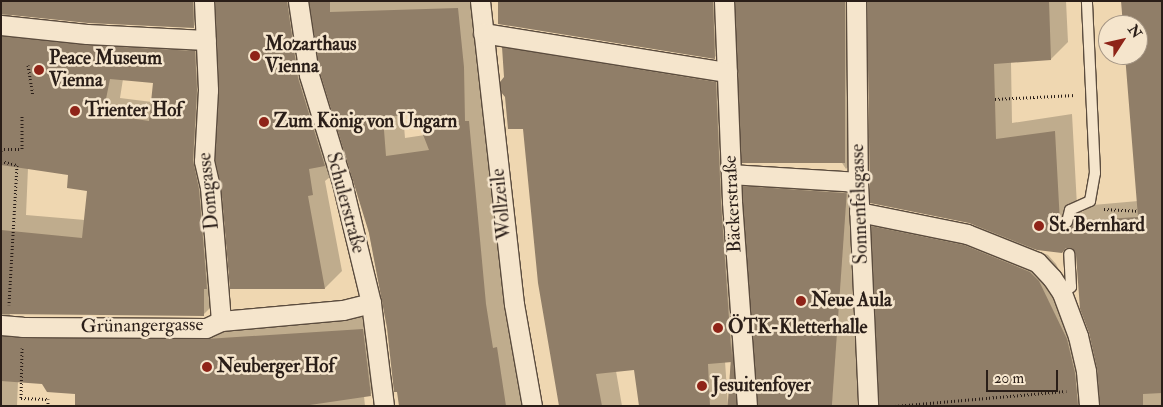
<!DOCTYPE html>
<html>
<head>
<meta charset="utf-8">
<style>
  body { margin:0 }
  #map { position:relative; width:1163px; height:407px; overflow:hidden; background:#efd7b1; font-family:"IM FELL Double Pica",serif }
  div>[style] { position:absolute }
  [style*='--x'] { left:calc(var(--x)*1px); top:calc(var(--y)*1px); width:calc(var(--w)*1px); rotate:calc(var(--a)*1deg) }
  .shadow>* { inset:0; background:#0003 }
  .building>* { inset:0; background:#907e68; transform-origin:0 0 }
  .path>* { height:3px; margin-top:-1.5px; transform-origin:0; background:repeating-linear-gradient(90deg,#2a1e18 0 1px,transparent 0 3.5px) }
  .roads { filter:drop-shadow(1px 0 #5b4c3e) drop-shadow(-1px 0 #5b4c3e) drop-shadow(0 1px #5b4c3e) drop-shadow(0 -1px #5b4c3e) }
  .lane>* { height:10px; margin:-5px; padding:0 5px; transform-origin:5px; border-radius:5px; background:#f5e5cc }
  .street>* { height:19px; margin:-9.5px; padding:0 9.5px; transform-origin:9.5px; border-radius:9.5px; background:#f5e5cc }
  .dots>* { width:14px; height:14px; translate:-50% -50%; box-sizing:border-box; border:2px solid #f5e5cc; border-radius:50% }
  span { translate:-50% -50%; white-space:nowrap; text-align:center; line-height:1.15; -webkit-text-stroke:5px #f5e5cc; paint-order:stroke }
  .poi-label { font-size:19px; color:#2a1e18; font-weight:700 }
  .left { translate:0 -50%; text-align:left }
  .street-label { font-size:19px; color:#2a1e18 }
  .frame { position:absolute; inset:0; border:2px solid #2a1e18; pointer-events:none }
  .north { position:absolute; left:1098px; top:15px; width:50px; height:50px; box-sizing:border-box; background:#f5e5cc; border:1px solid #a49584; border-radius:50%; rotate:55deg; font-size:14px; font-weight:700; line-height:20px; text-align:center; color:#2a1e18 }
  .north::after { content:''; display:block; margin:auto; width:18px; height:22px; background:#8f2418; clip-path:polygon(50% 0,100% 100%,50% 72%,0 100%) }
  .scale { position:absolute; left:986px; top:370px; width:72px; height:22px; box-sizing:border-box; border:2px solid #2a1e18; border-top:0; padding-left:6px; font-size:15px; line-height:18px; white-space:nowrap; color:#2a1e18; -webkit-text-stroke:4px #f5e5cc; paint-order:stroke }
</style>
</head>
<body>
<div id="map">
  <div class="shadow">
    <div style="clip-path:polygon(evenodd,1px 1px,210px 1px,210px 10px,193px 27px,9px 13px,17px 20px,212px 34px,209px 143px,220px 298px,203px 315px,9px 313px,11px 317px,39px 322px,224px 323px,380px 313px,388px 377px,371px 394px,364px 396px,365px 406px,77px 406px,76px 393px,42px 383px,18px 381px,17px 406px,1px 406px,1px 1px,123px 79px,154px 82px,152px 102px,120px 98px,123px 79px,1px 1px,28px 168px,70px 174px,88px 190px,85px 220px,26px 215px,28px 168px)"></div>
    <div style="clip-path:polygon(217px 1px,306px 1px,314px 59px,341px 148px,327px 162px,330px 177px,325px 181px,342px 271px,325px 288px,231px 287px)"></div>
    <div style="clip-path:polygon(evenodd,323px 1px,478px 1px,529px 406px,400px 406px,388px 328px,323px 1px,416px 112px,425px 135px,405px 138px,403px 114px,416px 112px)"></div>
    <div style="clip-path:polygon(499px 1px,730px 1px,732px 40px,715px 57px)"></div>
    <div style="clip-path:polygon(737px 1px,861px 1px,863px 152px,846px 169px)"></div>
    <div style="clip-path:polygon(evenodd,869px 1px,1066px 1px,1068px 42px,1051px 59px,1011px 62px,1012px 123px,1072px 114px,1077px 206px,1082px 212px,1093px 205px,1138px 201px,1126px 55px,1138px 55px,1138px 25px,1124px 25px,1162px 1px,1162px 406px,761px 406px,744px 186px,761px 170px,864px 176px,873px 389px,880px 401px,872px 226px,889px 210px,984px 227px,869px 1px,1068px 246px,1076px 249px,1098px 370px,1100px 397px,1096px 395px,1091px 355px,1084px 322px,1056px 264px,1048px 255px,1033px 249px,1068px 246px)"></div>
    <div style="clip-path:polygon(520px 31px,733px 65px,749px 344px,732px 361px,725px 361px,728px 406px,640px 406px,635px 369px,616px 371px,622px 406px,561px 406px,524px 128px,505px 77px,503px 48px)"></div>
  </div>
  <div class="building">
    <div style="clip-path:polygon(1px 1px,193px 1px,194px 28px,88px 23px,1px 14px)"></div>
    <div style="clip-path:polygon(215px 1px,287px 1px,298px 78px,325px 166px,309px 169px,313px 195px,308px 196px,325px 289px,230px 289px,221px 186px,215px 160px,219px 90px)"></div>
    <div style="clip-path:polygon(evenodd,309px 1px,330px 1px,330px 12px,458px 8px,464px 67px,465px 121px,469px 121px,486px 304px,493px 348px,497px 347px,506px 406px,399px 406px,397px 392px,394px 392px,387px 328px,369px 233px,320px 73px,309px 1px,415px 114px,429px 150px,386px 156px,383px 117px,415px 114px)"></div>
    <div style="clip-path:polygon(498px 1px,713px 1px,715px 59px,498px 24px)"></div>
    <div style="left:735px;top:1px;width:110px;height:162px"></div>
    <div style="clip-path:polygon(867px 1px,1049px 1px,1051px 60px,994px 64px,996px 139px,1055px 131px,1060px 223px,1066px 229px,1072px 227px,1074px 221px,1138px 217px,1125px 55px,1138px 55px,1138px 25px,1123px 25px,1121px 1px,1162px 1px,1162px 393px,1143px 394px,1143px 406px,1100px 406px,1097px 369px,1089px 333px,1080px 309px,1076px 255px,1072px 248px,1066px 248px,1062px 253px,1037px 250px,969px 223px,870px 203px)"></div>
    <div style="clip-path:polygon(evenodd,1px 36px,86px 45px,195px 51px,197px 90px,193px 160px,199px 189px,207px 289px,204px 289px,204px 316px,1px 314px,1px 230px,82px 238px,87px 191px,67px 188px,68px 175px,1px 165px,1px 36px,110px 79px,153px 83px,149px 121px,103px 114px,110px 79px)"></div>
    <div style="clip-path:polygon(502px 47px,716px 82px,721px 203px,732px 362px,708px 364px,710px 406px,639px 406px,634px 370px,596px 374px,602px 406px,559px 406px,538px 283px,523px 129px,508px 129px,505px 97px,501px 92px,500px 82px,504px 77px)"></div>
    <div style="left:743px;top:186px;width:104px;height:221px;rotate:4deg"></div>
    <div style="clip-path:polygon(871px 226px,964px 245px,1030px 272px,1039px 281px,1067px 339px,1075px 373px,1078px 406px,879px 406px)"></div>
    <div style="clip-path:polygon(363px 329px,371px 396px,303px 406px,75px 406px,75px 394px,47px 392px,42px 384px,1px 381px,1px 336px,206px 339px)"></div>
  </div>
  <div class="path">
    <div style="--x:28;--y:65;--w:31;--a:81"></div>
    <div style="--x:995;--y:99;--w:80;--a:-2.9"></div>
    <div style="--x:1;--y:152;--w:3;--a:-90"></div>
    <div style="--x:1;--y:149;--w:21;--a:0"></div>
    <div style="--x:22;--y:149;--w:33;--a:-90"></div>
    <div style="--x:1;--y:161;--w:16;--a:14"></div>
    <div style="--x:17;--y:165;--w:140;--a:93.3"></div>
    <div style="--x:1104;--y:209;--w:34;--a:3"></div>
    <div style="--x:1161;--y:212;--w:1;--a:0"></div>
    <div style="--x:22;--y:348;--w:50;--a:91.1"></div>
    <div style="--x:21;--y:398;--w:27;--a:2"></div>
    <div style="--x:48;--y:399;--w:7;--a:90"></div>
    <div style="--x:895;--y:406;--w:172;--a:-5"></div>
  </div>
  <div class="roads">
    <div class="lane">
      <div style="--x:1067;--y:222;--w:12;--a:-76"></div>
      <div style="--x:1070;--y:210;--w:22;--a:-24"></div>
      <div style="--x:1090;--y:201;--w:28;--a:-80"></div>
      <div style="--x:1095;--y:173;--w:172;--a:-92.7"></div>
      <div style="--x:1062;--y:293;--w:11;--a:-34"></div>
      <div style="--x:1071;--y:287;--w:33;--a:-93"></div>
    </div>
    <div class="street">
      <div style="--x:204;--y:1;--w:89;--a:87.4"></div>
      <div style="--x:208;--y:90;--w:71;--a:93.2"></div>
      <div style="--x:204;--y:161;--w:27;--a:77"></div>
      <div style="--x:210;--y:187;--w:134;--a:85.3"></div>
      <div style="--x:298;--y:1;--w:75;--a:81.5"></div>
      <div style="--x:309;--y:75;--w:113;--a:73"></div>
      <div style="--x:342;--y:183;--w:123;--a:76.4"></div>
      <div style="--x:371;--y:303;--w:104;--a:82.8"></div>
      <div style="--x:480;--y:1;--w:305;--a:83.6"></div>
      <div style="--x:514;--y:304;--w:104;--a:80"></div>
      <div style="--x:724;--y:1;--w:201;--a:87.7"></div>
      <div style="--x:732;--y:202;--w:205;--a:85.8"></div>
      <div style="--x:856;--y:1;--w:181;--a:89.4"></div>
      <div style="--x:858;--y:182;--w:224;--a:87.4"></div>
      <div style="--x:1;--y:25;--w:86;--a:6"></div>
      <div style="--x:87;--y:34;--w:119;--a:2.9"></div>
      <div style="--x:483;--y:33;--w:247;--a:9.1"></div>
      <div style="--x:731;--y:174;--w:127;--a:3.6"></div>
      <div style="--x:859;--y:212;--w:110;--a:11.5"></div>
      <div style="--x:967;--y:234;--w:75;--a:21.8"></div>
      <div style="--x:1037;--y:262;--w:22;--a:47"></div>
      <div style="--x:1052;--y:278;--w:18;--a:56"></div>
      <div style="--x:1062;--y:293;--w:46;--a:69.6"></div>
      <div style="--x:1078;--y:336;--w:36;--a:77"></div>
      <div style="--x:1086;--y:371;--w:35;--a:85"></div>
      <div style="--x:1;--y:325;--w:21;--a:5"></div>
      <div style="--x:22;--y:327;--w:184;--a:0.3"></div>
      <div style="--x:206;--y:328;--w:17;--a:-25"></div>
      <div style="--x:221;--y:321;--w:122;--a:-5.2"></div>
      <div style="--x:343;--y:310;--w:29;--a:-14"></div>
    </div>
  </div>
  <div class="dots">
    <div style="left:255px;top:56px;background:#8f2418"></div>
    <div style="left:39px;top:70px;background:#8f2418"></div>
    <div style="left:75px;top:111px;background:#8f2418"></div>
    <div style="left:264px;top:122px;background:#8f2418"></div>
    <div style="left:1039px;top:226px;background:#8f2418"></div>
    <div style="left:801px;top:301px;background:#8f2418"></div>
    <div style="left:718px;top:328px;background:#8f2418"></div>
    <div style="left:207px;top:367px;background:#8f2418"></div>
    <div style="left:702px;top:386px;background:#8f2418"></div>
  </div>
  <div class="poi-label">
    <span class="left" style="left:265px;top:56px">Mozarthaus<br>Vienna</span>
    <span class="left" style="left:49px;top:70px">Peace Museum<br>Vienna</span>
    <span class="left" style="left:85px;top:111px">Trienter Hof</span>
    <span class="left" style="left:274px;top:122px">Zum König von Ungarn</span>
    <span class="left" style="left:1049px;top:226px">St. Bernhard</span>
    <span class="left" style="left:811px;top:301px">Neue Aula</span>
    <span class="left" style="left:728px;top:328px">ÖTK-Kletterhalle</span>
    <span class="left" style="left:217px;top:367px">Neuberger Hof</span>
    <span class="left" style="left:712px;top:386px">Jesuitenfoyer</span>
  </div>
  <div class="street-label">
    <span style="left:209px;top:191px;rotate:-96deg">Domgasse</span>
    <span style="left:345px;top:203px;rotate:75deg">Schulerstraße</span>
    <span style="left:502px;top:204px;rotate:-96deg">Wollzeile</span>
    <span style="left:733px;top:204px;rotate:-93deg">Bäckerstraße</span>
    <span style="left:860px;top:204px;rotate:-92deg">Sonnenfelsgasse</span>
    <span style="left:142px;top:326px;rotate:-1deg">Grünangergasse</span>
  </div>
  <div class="frame"></div>
  <div class="north">N</div>
  <div class="scale">20 m</div>
</div>
</body>
</html>
